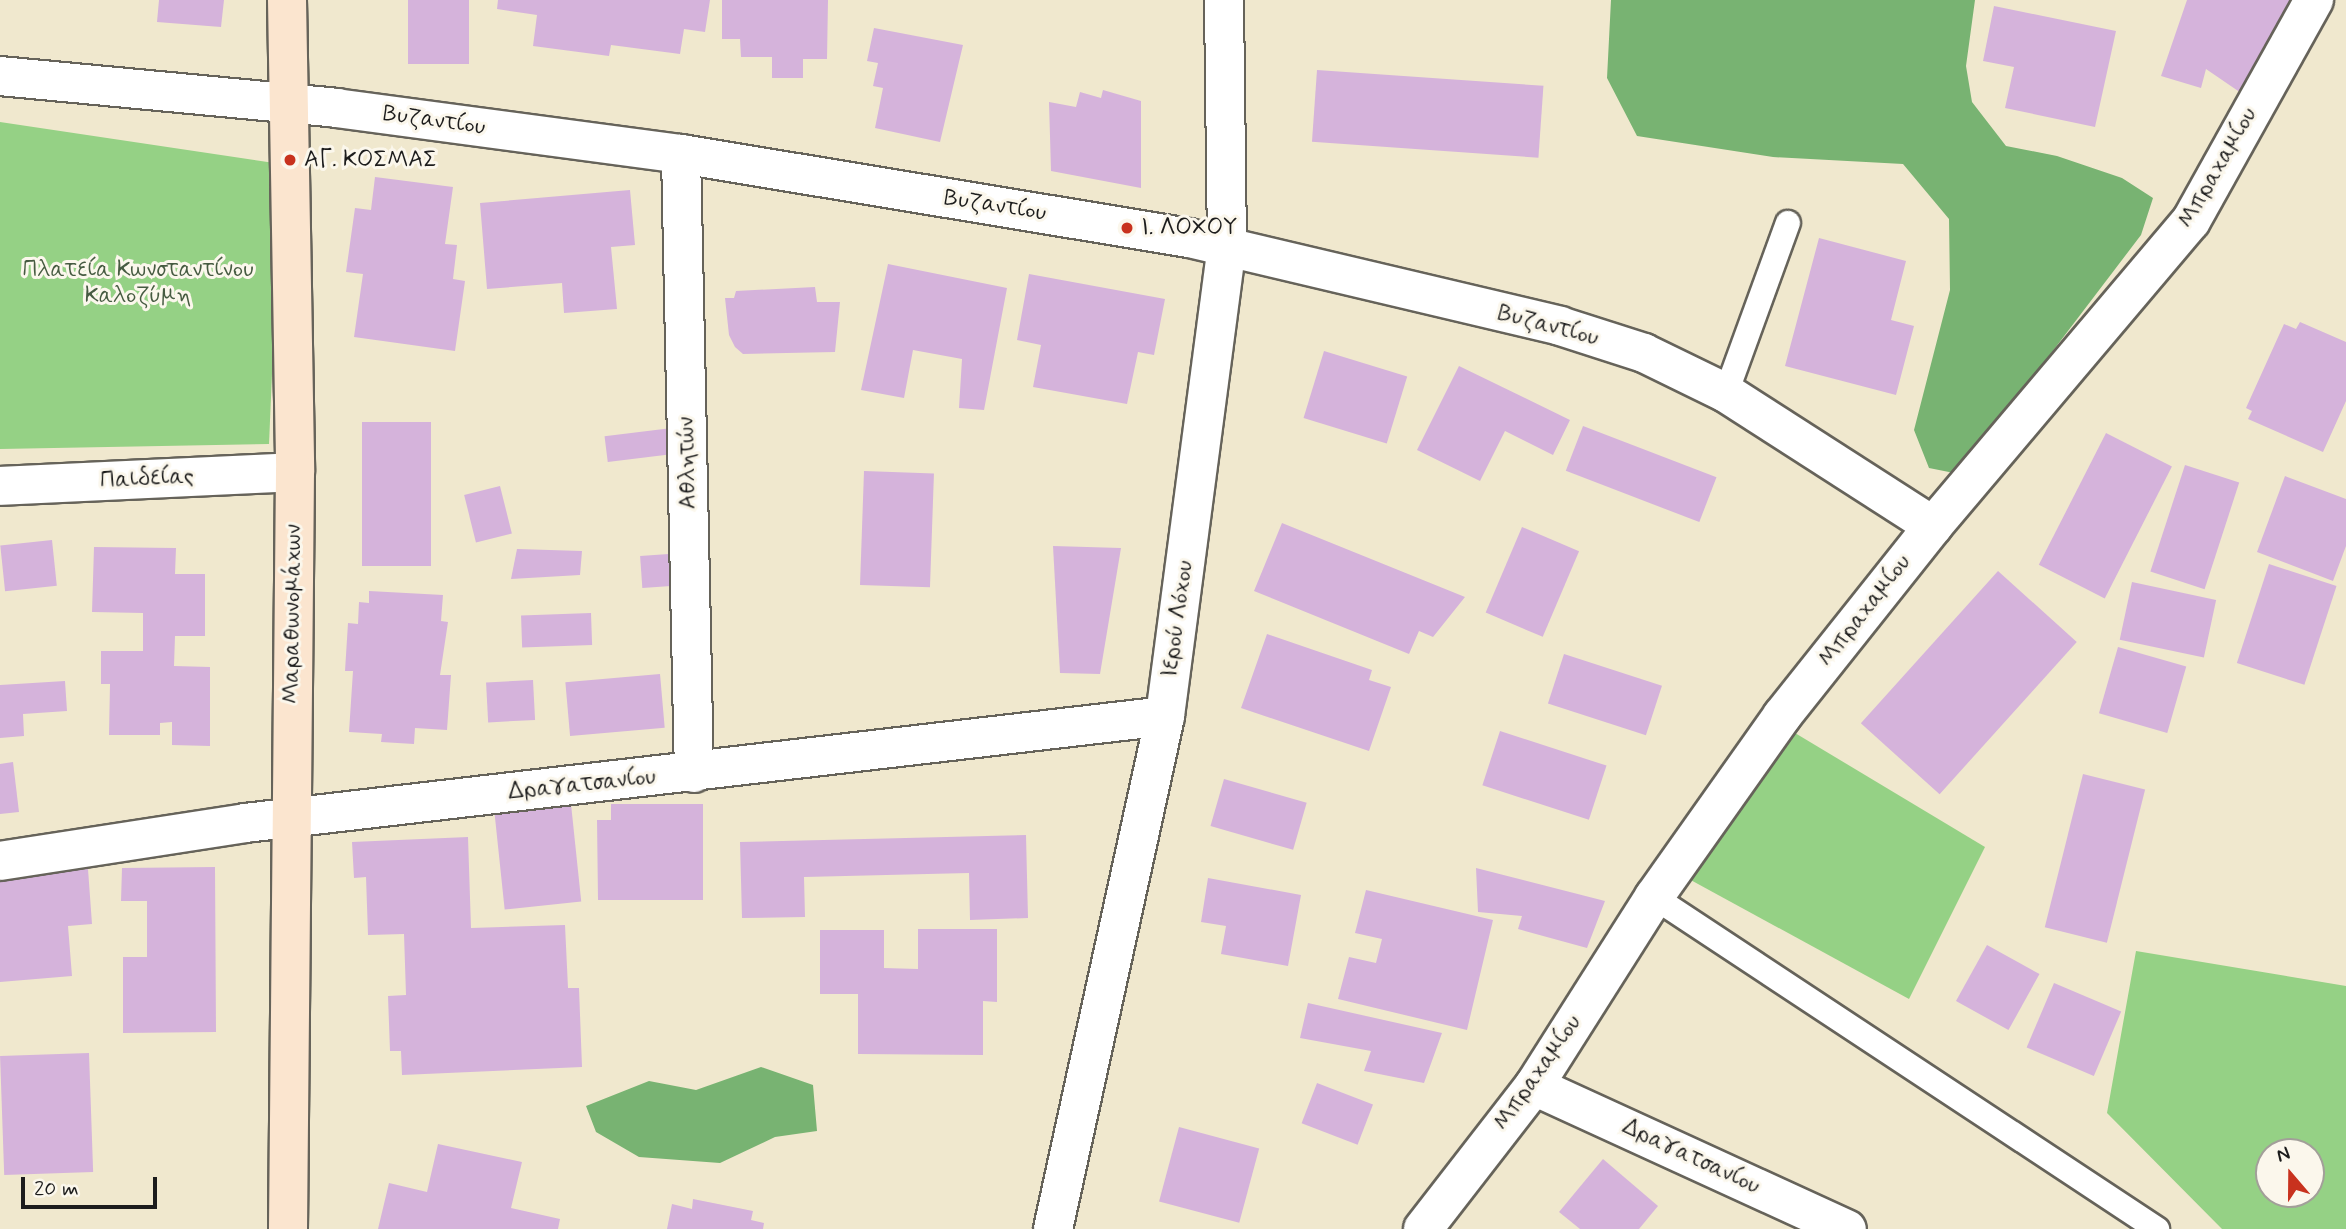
<!DOCTYPE html>
<html>
<head>
<meta charset="utf-8">
<style>
  body { margin:0 }
  #map { position:relative; width:2346px; height:1229px; overflow:hidden; background:#f0e8ce; font-family:Mynerve,sans-serif }
  div>[style] { position:absolute }
  [style*='--x'] { left:calc(var(--x)*1px); top:calc(var(--y)*1px); width:calc(var(--w)*1px); rotate:calc(var(--a)*1deg) }
  .green>* { inset:0; background:#95d185 }
  .forest>* { inset:0; background:#78b372 }
  .building>* { inset:0; background:#d5b3db; transform-origin:0 0 }
  .roads { filter:drop-shadow(2px 0 #66635a) drop-shadow(-2px 0 #66635a) drop-shadow(0 2px #66635a) drop-shadow(0 -2px #66635a) }
  .lane>* { height:24px; margin:-12px; padding:0 12px; transform-origin:12px; border-radius:12px; background:#fff }
  .street>* { height:38px; margin:-19px; padding:0 19px; transform-origin:19px; border-radius:19px; background:#fff }
  .secondary>* { height:38px; margin:-19px; padding:0 19px; transform-origin:19px; border-radius:19px; background:#fbe5cf }
  .dots>* { width:19px; height:19px; translate:-50% -50%; box-sizing:border-box; border:4px solid #fbf7ec; border-radius:50% }
  span { translate:-50% -50%; white-space:nowrap; text-align:center; line-height:1.15; -webkit-text-stroke:6px #fbf7ec; paint-order:stroke }
  .street-label { font-size:23px; color:#1c1c1c }
  .poi-label { font-size:23px; color:#1c1c1c }
  .left { translate:0 -50%; text-align:left }
  .park-label { font-size:23px; color:#465b41 }
  .north { position:absolute; left:2255px; top:1138px; width:70px; height:70px; box-sizing:border-box; background:#fbf7ec; border:2px solid #a29f99; border-radius:50%; rotate:340deg; font-size:19px; font-weight:700; line-height:28px; text-align:center; color:#1c1c1c }
  .north::after { content:''; display:block; margin:auto; width:24px; height:32px; background:#c8321e; clip-path:polygon(50% 0,100% 100%,50% 72%,0 100%) }
  .scale { position:absolute; left:21px; top:1177px; width:136px; height:32px; box-sizing:border-box; border:4px solid #1c1c1c; border-top:0; padding-left:9px; font-size:21px; line-height:24px; white-space:nowrap; color:#1c1c1c; -webkit-text-stroke:5px #fbf7ec; paint-order:stroke }
</style>
</head>
<body>
<div id="map">
  <div class="green">
    <div style="clip-path:polygon(0 122px,281px 164px,269px 444px,0 449px)"></div>
    <div style="clip-path:polygon(1790px 730px,1985px 847px,1909px 999px,1687px 878px)"></div>
    <div style="clip-path:polygon(evenodd,2136px 951px,2346px 986px,2346px 1229px,2222px 1229px,2107px 1113px,2136px 951px,2269px 1152px,2311px 1152px,2311px 1194px,2269px 1194px,2269px 1152px)"></div>
  </div>
  <div class="forest">
    <div style="clip-path:polygon(1611px 0,1975px 0,1966px 66px,1972px 102px,2006px 146px,2057px 156px,2122px 178px,2153px 198px,2141px 235px,1959px 474px,1929px 468px,1914px 430px,1950px 290px,1949px 219px,1903px 164px,1773px 157px,1637px 136px,1607px 78px)"></div>
    <div style="clip-path:polygon(761px 1067px,813px 1085px,817px 1131px,775px 1137px,720px 1163px,639px 1157px,596px 1132px,586px 1106px,649px 1081px,696px 1090px)"></div>
  </div>
  <div class="building">
    <div style="clip-path:polygon(159px 0,224px 0,221px 27px,157px 22px)"></div>
    <div style="left:408px;top:0;width:61px;height:64px"></div>
    <div style="clip-path:polygon(498px 0,710px 0,705px 32px,684px 29px,680px 54px,611px 45px,609px 56px,533px 46px,537px 15px,497px 9px)"></div>
    <div style="clip-path:polygon(722px 0,828px 0,827px 59px,803px 59px,803px 78px,772px 78px,772px 57px,741px 57px,740px 39px,722px 39px)"></div>
    <div style="clip-path:polygon(2187px 0,2296px 0,2244px 95px,2206px 69px,2201px 88px,2161px 76px)"></div>
    <div style="clip-path:polygon(1994px 6px,2116px 31px,2095px 127px,2005px 108px,2014px 67px,1983px 61px)"></div>
    <div style="clip-path:polygon(874px 28px,963px 45px,940px 142px,875px 128px,883px 88px,873px 86px,878px 63px,867px 61px)"></div>
    <div style="left:1317px;top:70px;width:227px;height:72px;rotate:4deg"></div>
    <div style="clip-path:polygon(1103px 90px,1141px 101px,1141px 188px,1051px 171px,1049px 102px,1076px 107px,1080px 92px,1101px 98px)"></div>
    <div style="clip-path:polygon(375px 177px,453px 187px,445px 244px,457px 245px,453px 279px,465px 281px,455px 351px,354px 337px,363px 274px,346px 272px,355px 208px,371px 210px)"></div>
    <div style="clip-path:polygon(630px 190px,635px 245px,611px 247px,617px 309px,564px 313px,562px 283px,487px 289px,480px 203px)"></div>
    <div style="clip-path:polygon(1819px 238px,1906px 261px,1891px 320px,1914px 326px,1896px 395px,1785px 366px)"></div>
    <div style="clip-path:polygon(888px 264px,1007px 288px,984px 410px,959px 408px,962px 359px,913px 350px,904px 398px,861px 390px)"></div>
    <div style="clip-path:polygon(1029px 274px,1165px 299px,1154px 355px,1138px 352px,1127px 404px,1033px 387px,1041px 345px,1017px 340px)"></div>
    <div style="clip-path:polygon(815px 287px,817px 302px,840px 302px,835px 352px,743px 354px,735px 347px,729px 335px,725px 298px,734px 298px,736px 291px)"></div>
    <div style="clip-path:polygon(2300px 322px,2346px 342px,2346px 401px,2323px 452px,2248px 419px,2252px 411px,2246px 408px,2284px 324px,2296px 329px)"></div>
    <div style="left:1324px;top:351px;width:87px;height:70px;rotate:17deg"></div>
    <div style="clip-path:polygon(1459px 366px,1570px 420px,1553px 455px,1505px 431px,1480px 481px,1417px 450px)"></div>
    <div style="left:362px;top:422px;width:69px;height:144px"></div>
    <div style="left:1583px;top:426px;width:143px;height:48px;rotate:21deg"></div>
    <div style="left:680px;top:427px;width:26px;height:76px;rotate:83deg"></div>
    <div style="left:2106px;top:433px;width:74px;height:148px;rotate:27deg"></div>
    <div style="left:2185px;top:465px;width:57px;height:112px;rotate:18deg"></div>
    <div style="left:864px;top:471px;width:70px;height:114px;rotate:2deg"></div>
    <div style="clip-path:polygon(2285px 476px,2346px 499px,2346px 546px,2333px 581px,2257px 552px)"></div>
    <div style="left:500px;top:486px;width:49px;height:37px;rotate:76deg"></div>
    <div style="clip-path:polygon(1282px 523px,1465px 597px,1433px 637px,1419px 631px,1409px 654px,1254px 591px)"></div>
    <div style="left:1522px;top:527px;width:62px;height:93px;rotate:23deg"></div>
    <div style="left:52px;top:540px;width:46px;height:52px;rotate:84deg"></div>
    <div style="clip-path:polygon(1053px 546px,1121px 548px,1100px 674px,1060px 673px)"></div>
    <div style="clip-path:polygon(94px 547px,176px 548px,175px 574px,205px 574px,205px 636px,175px 636px,174px 666px,210px 667px,210px 746px,172px 745px,172px 722px,160px 723px,160px 735px,109px 735px,110px 684px,101px 684px,101px 651px,143px 651px,143px 613px,92px 612px)"></div>
    <div style="clip-path:polygon(517px 549px,582px 551px,580px 575px,511px 579px)"></div>
    <div style="left:683px;top:553px;width:32px;height:43px;rotate:86deg"></div>
    <div style="left:2269px;top:564px;width:71px;height:104px;rotate:18deg"></div>
    <div style="left:1998px;top:571px;width:106px;height:205px;rotate:42deg"></div>
    <div style="left:2132px;top:582px;width:86px;height:59px;rotate:12deg"></div>
    <div style="clip-path:polygon(369px 591px,443px 595px,441px 621px,448px 622px,440px 675px,451px 675px,447px 730px,415px 728px,414px 744px,381px 742px,382px 734px,349px 732px,353px 671px,345px 671px,348px 623px,358px 624px,359px 602px,369px 603px)"></div>
    <div style="left:591px;top:613px;width:32px;height:70px;rotate:88deg"></div>
    <div style="clip-path:polygon(1267px 634px,1372px 670px,1369px 680px,1391px 687px,1369px 751px,1241px 708px)"></div>
    <div style="left:2118px;top:647px;width:71px;height:69px;rotate:16deg"></div>
    <div style="left:1564px;top:654px;width:103px;height:52px;rotate:18deg"></div>
    <div style="left:660px;top:674px;width:54px;height:95px;rotate:85deg"></div>
    <div style="left:533px;top:680px;width:40px;height:47px;rotate:87deg"></div>
    <div style="clip-path:polygon(65px 681px,67px 711px,23px 714px,24px 736px,0 738px,0 685px)"></div>
    <div style="left:1500px;top:731px;width:112px;height:57px;rotate:18deg"></div>
    <div style="clip-path:polygon(13px 762px,19px 812px,0 814px,0 764px)"></div>
    <div style="left:2083px;top:774px;width:64px;height:158px;rotate:14deg"></div>
    <div style="left:1224px;top:779px;width:86px;height:49px;rotate:16deg"></div>
    <div style="left:571px;top:804px;width:98px;height:77px;rotate:84deg"></div>
    <div style="clip-path:polygon(611px 804px,703px 804px,703px 900px,598px 900px,597px 820px,611px 820px)"></div>
    <div style="clip-path:polygon(1026px 835px,1028px 918px,970px 920px,969px 873px,804px 877px,805px 917px,742px 918px,740px 842px)"></div>
    <div style="clip-path:polygon(468px 837px,471px 928px,565px 925px,568px 988px,579px 988px,582px 1067px,402px 1075px,401px 1051px,390px 1051px,388px 996px,406px 995px,404px 934px,368px 935px,366px 877px,354px 878px,352px 842px)"></div>
    <div style="clip-path:polygon(215px 867px,216px 1032px,123px 1033px,123px 957px,147px 957px,147px 901px,121px 901px,122px 868px)"></div>
    <div style="clip-path:polygon(1476px 868px,1605px 901px,1587px 948px,1518px 929px,1522px 916px,1478px 912px)"></div>
    <div style="clip-path:polygon(88px 869px,92px 924px,68px 926px,72px 976px,0 982px,0 881px,23px 879px,23px 874px)"></div>
    <div style="clip-path:polygon(1208px 878px,1301px 895px,1288px 966px,1221px 954px,1226px 926px,1201px 922px)"></div>
    <div style="clip-path:polygon(1366px 890px,1493px 920px,1467px 1030px,1338px 999px,1349px 957px,1376px 963px,1382px 939px,1355px 933px)"></div>
    <div style="clip-path:polygon(918px 929px,997px 929px,997px 1002px,983px 1001px,983px 1055px,858px 1054px,858px 994px,820px 994px,820px 930px,884px 930px,884px 968px,918px 969px)"></div>
    <div style="left:1987px;top:945px;width:60px;height:64px;rotate:29deg"></div>
    <div style="left:2054px;top:983px;width:73px;height:70px;rotate:23deg"></div>
    <div style="clip-path:polygon(1308px 1003px,1442px 1033px,1424px 1083px,1364px 1071px,1371px 1051px,1300px 1038px)"></div>
    <div style="left:89px;top:1053px;width:119px;height:89px;rotate:88deg"></div>
    <div style="left:1317px;top:1083px;width:60px;height:43px;rotate:21deg"></div>
    <div style="left:1179px;top:1127px;width:83px;height:77px;rotate:15deg"></div>
    <div style="clip-path:polygon(438px 1144px,522px 1162px,511px 1208px,560px 1219px,558px 1229px,378px 1229px,389px 1183px,427px 1192px)"></div>
    <div style="clip-path:polygon(1603px 1159px,1658px 1206px,1639px 1229px,1580px 1229px,1559px 1212px)"></div>
    <div style="clip-path:polygon(693px 1199px,753px 1211px,751px 1220px,764px 1223px,763px 1229px,667px 1229px,672px 1204px,692px 1209px)"></div>
  </div>
  <div class="roads">
    <div class="lane">
      <div style="--x:1726;--y:393;--w:181;--a:-70"></div>
      <div style="--x:1654;--y:897;--w:603;--a:33.43"></div>
    </div>
    <div class="street">
      <div style="--x:0;--y:76;--w:338;--a:5.4"></div>
      <div style="--x:336;--y:108;--w:348;--a:7.6"></div>
      <div style="--x:681;--y:154;--w:515;--a:9.39"></div>
      <div style="--x:1189;--y:238;--w:381;--a:13.3"></div>
      <div style="--x:1560;--y:326;--w:88;--a:17.8"></div>
      <div style="--x:1644;--y:353;--w:91;--a:26"></div>
      <div style="--x:1726;--y:393;--w:246;--a:32.7"></div>
      <div style="--x:681;--y:154;--w:619;--a:88.8"></div>
      <div style="--x:0;--y:486;--w:295;--a:-2.7"></div>
      <div style="--x:0;--y:861;--w:248;--a:-8.8"></div>
      <div style="--x:245;--y:823;--w:926;--a:-6.63"></div>
      <div style="--x:1534;--y:1086;--w:344;--a:24.6"></div>
      <div style="--x:1053;--y:1229;--w:525;--a:-77.68"></div>
      <div style="--x:1165;--y:716;--w:473;--a:-82.5"></div>
      <div style="--x:1227;--y:247;--w:247;--a:-90.7"></div>
      <div style="--x:1423;--y:1229;--w:181;--a:-52.2"></div>
      <div style="--x:1534;--y:1086;--w:224;--a:-57.6"></div>
      <div style="--x:1654;--y:897;--w:222;--a:-54.7"></div>
      <div style="--x:1782;--y:716;--w:243;--a:-51.5"></div>
      <div style="--x:1933;--y:526;--w:399;--a:-49.8"></div>
      <div style="--x:2191;--y:221;--w:253;--a:-60.9"></div>
    </div>
    <div class="secondary">
      <div style="--x:287;--y:0;--w:472;--a:89"></div>
      <div style="--x:295;--y:472;--w:757;--a:90.53"></div>
    </div>
  </div>
  <div class="dots">
    <div style="left:290px;top:160px;background:#c8321e"></div>
    <div style="left:1127px;top:228px;background:#c8321e"></div>
  </div>
  <div class="street-label">
    <span style="left:434px;top:121px;rotate:8deg">Βυζαντίου</span>
    <span style="left:2218px;top:168px;rotate:-60deg">Μπραχαμίου</span>
    <span style="left:995px;top:206px;rotate:9deg">Βυζαντίου</span>
    <span style="left:1548px;top:326px;rotate:15deg">Βυζαντίου</span>
    <span style="left:688px;top:463px;rotate:-91deg">Αθλητών</span>
    <span style="left:147px;top:479px;rotate:-3deg">Παιδείας</span>
    <span style="left:1865px;top:611px;rotate:-52deg">Μπραχαμίου</span>
    <span style="left:293px;top:614px;rotate:-89deg">Μαραθωνομάχων</span>
    <span style="left:1178px;top:619px;rotate:-82deg">Ιερού Λόχου</span>
    <span style="left:582px;top:785px;rotate:-6deg">Δραγατσανίου</span>
    <span style="left:1538px;top:1073px;rotate:-55deg">Μπραχαμίου</span>
    <span style="left:1691px;top:1157px;rotate:25deg">Δραγατσανίου</span>
  </div>
  <div class="poi-label">
    <span class="left" style="left:304px;top:160px">ΑΓ. ΚΟΣΜΑΣ</span>
    <span class="left" style="left:1141px;top:228px">Ι. ΛΟΧΟΥ</span>
  </div>
  <div class="park-label">
    <span style="left:138px;top:283px">Πλατεία Κωνσταντίνου<br>Καλοζύμη</span>
  </div>
  <div class="north">N</div>
  <div class="scale">20 m</div>
</div>
</body>
</html>
